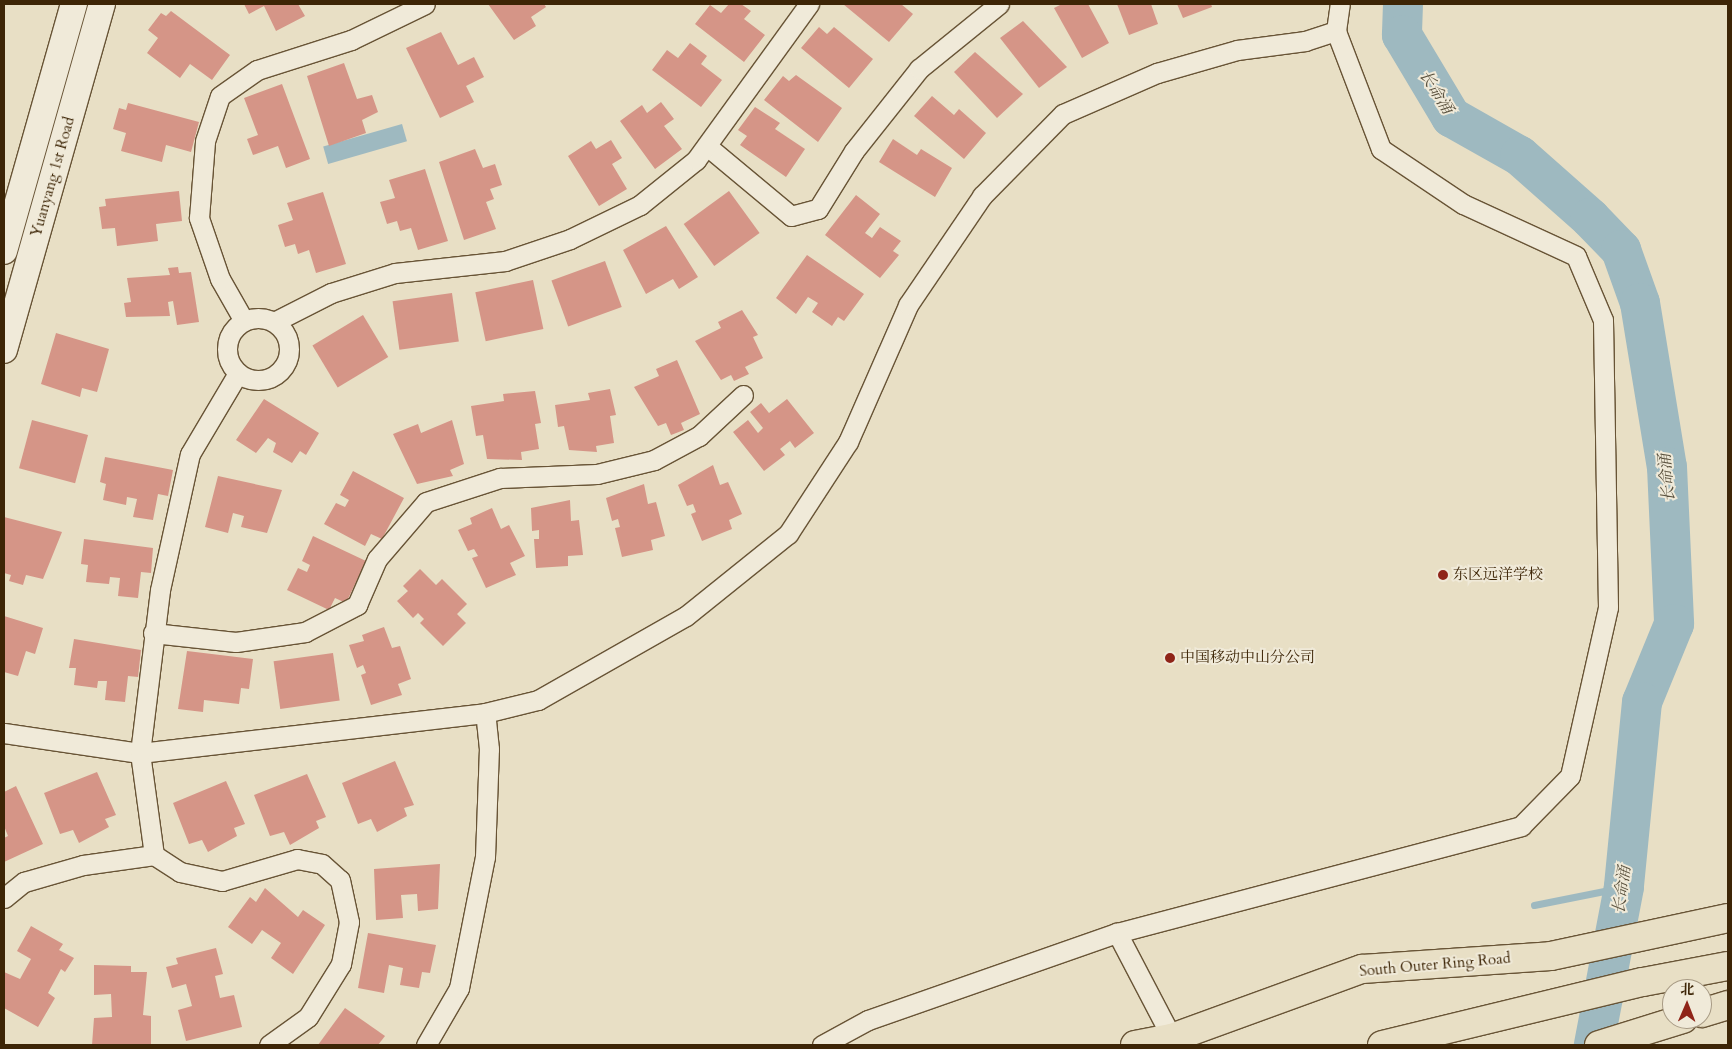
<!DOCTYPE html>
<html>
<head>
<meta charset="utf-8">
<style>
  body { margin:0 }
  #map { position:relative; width:1732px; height:1049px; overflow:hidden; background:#e8dfc5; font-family:Cardo,"Noto Serif SC",serif }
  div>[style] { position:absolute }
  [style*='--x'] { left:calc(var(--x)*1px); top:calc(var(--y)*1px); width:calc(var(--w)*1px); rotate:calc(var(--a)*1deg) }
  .water>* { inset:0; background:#9eb9c0; transform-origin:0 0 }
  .stream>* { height:7px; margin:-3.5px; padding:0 3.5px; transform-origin:3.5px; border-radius:3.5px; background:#9eb9c0 }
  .river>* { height:40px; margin:-20px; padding:0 20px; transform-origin:20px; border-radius:20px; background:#9eb9c0 }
  .building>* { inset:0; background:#d59587; transform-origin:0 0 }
  .roads { filter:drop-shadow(1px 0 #685436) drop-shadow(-1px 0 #685436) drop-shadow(0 1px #685436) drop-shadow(0 -1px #685436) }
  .street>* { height:19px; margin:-9.5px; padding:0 9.5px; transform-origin:9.5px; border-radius:9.5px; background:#f0ead9 }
  .street>.ring { margin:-9.5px; padding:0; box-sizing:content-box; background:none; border:19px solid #f0ead9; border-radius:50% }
  .secondary>* { height:26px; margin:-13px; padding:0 13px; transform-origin:13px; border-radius:13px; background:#f0ead9 }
  .highway>* { height:28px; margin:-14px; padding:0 14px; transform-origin:14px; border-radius:14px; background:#e8dfc5 }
  .dots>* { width:14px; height:14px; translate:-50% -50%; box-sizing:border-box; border:2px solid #f0ead9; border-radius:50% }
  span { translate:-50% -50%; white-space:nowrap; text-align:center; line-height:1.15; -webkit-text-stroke:4px #f0ead9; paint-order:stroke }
  .street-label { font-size:15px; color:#3d2506 }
  .poi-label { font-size:15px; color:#3d2506 }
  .left { translate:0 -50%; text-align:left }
  .water-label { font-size:16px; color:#5a513e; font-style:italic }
  .frame { position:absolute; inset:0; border:5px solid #3d2506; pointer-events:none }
  .north { position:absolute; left:1662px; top:979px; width:50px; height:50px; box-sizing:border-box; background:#f0ead9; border:1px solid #a89b85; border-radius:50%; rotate:1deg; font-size:14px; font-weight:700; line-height:20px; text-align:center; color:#3d2506 }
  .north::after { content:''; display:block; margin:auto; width:18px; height:22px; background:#8f2418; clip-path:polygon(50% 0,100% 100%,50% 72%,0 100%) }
</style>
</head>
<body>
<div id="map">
  <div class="water">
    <div style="left:402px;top:124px;width:18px;height:82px;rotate:74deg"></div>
  </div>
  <div class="stream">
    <div style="--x:1534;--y:905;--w:92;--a:-11.3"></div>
  </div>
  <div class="river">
    <div style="--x:1403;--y:4;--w:31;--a:92"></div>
    <div style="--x:1402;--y:35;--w:96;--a:59.1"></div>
    <div style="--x:1451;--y:117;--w:79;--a:29.5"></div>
    <div style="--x:1520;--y:156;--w:94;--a:41.5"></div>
    <div style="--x:1590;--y:218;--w:45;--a:45.9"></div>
    <div style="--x:1621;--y:250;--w:56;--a:70.3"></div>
    <div style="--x:1640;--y:303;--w:166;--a:80.7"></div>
    <div style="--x:1667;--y:467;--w:157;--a:87.4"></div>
    <div style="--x:1674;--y:624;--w:84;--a:112.3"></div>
    <div style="--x:1642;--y:702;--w:186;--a:95.6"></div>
    <div style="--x:1624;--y:887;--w:161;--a:100.8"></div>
  </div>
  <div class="building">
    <div style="clip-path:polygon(244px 4px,298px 4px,305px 16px,276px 31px,264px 6px,249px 14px)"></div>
    <div style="clip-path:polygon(488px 4px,544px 4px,546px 7px,531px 17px,536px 26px,514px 40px)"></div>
    <div style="clip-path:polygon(729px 4px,741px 4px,751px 11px,744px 19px,765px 35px,744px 62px,695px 24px,710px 5px,721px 13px)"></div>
    <div style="clip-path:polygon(843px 4px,901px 4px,913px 14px,889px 42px)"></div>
    <div style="clip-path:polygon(1062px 4px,1088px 4px,1109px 43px,1082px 58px,1054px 8px)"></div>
    <div style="clip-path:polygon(1117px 4px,1151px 4px,1158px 24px,1129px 35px)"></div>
    <div style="clip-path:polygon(1177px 4px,1211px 4px,1212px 7px,1183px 18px)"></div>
    <div style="clip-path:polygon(171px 11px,230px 55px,212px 80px,190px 64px,180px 78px,147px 53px,158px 38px,148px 30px,161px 13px,166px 16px)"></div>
    <div style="clip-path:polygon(1023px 21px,1067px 67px,1039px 88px,1000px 38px)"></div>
    <div style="clip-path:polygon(819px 27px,827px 34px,834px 27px,873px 59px,849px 88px,801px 48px)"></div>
    <div style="clip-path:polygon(441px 32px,458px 65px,474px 57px,484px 77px,466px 86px,474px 102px,440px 118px,406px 48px)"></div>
    <div style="clip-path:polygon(690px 43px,707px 56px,701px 64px,722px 80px,701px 107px,652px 70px,667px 50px,678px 58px)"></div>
    <div style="clip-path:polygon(975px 52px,1023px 94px,997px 118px,954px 72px)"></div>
    <div style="clip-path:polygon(344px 63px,357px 99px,372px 95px,378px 112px,362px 120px,366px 133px,329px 146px,307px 76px)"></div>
    <div style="clip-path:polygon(796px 75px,842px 108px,818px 142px,764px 100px,783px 76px,789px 81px)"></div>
    <div style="clip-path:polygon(282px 84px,310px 159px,286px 168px,278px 146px,253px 155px,247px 139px,258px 135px,244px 98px)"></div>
    <div style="clip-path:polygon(932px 96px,954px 115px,959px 109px,986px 133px,964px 159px,914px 116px)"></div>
    <div style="clip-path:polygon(661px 102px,674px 119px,664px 126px,682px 149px,655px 169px,620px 121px,642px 105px,647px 113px)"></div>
    <div style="clip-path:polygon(128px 103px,199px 122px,191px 152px,166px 145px,162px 162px,121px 151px,126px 133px,113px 129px,119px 108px,126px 110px)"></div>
    <div style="clip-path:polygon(755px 107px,780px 123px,775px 129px,805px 149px,786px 177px,740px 145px,747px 136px,738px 130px)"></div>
    <div style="clip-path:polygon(893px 139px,917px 155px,921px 149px,952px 168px,935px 197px,879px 162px)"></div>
    <div style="clip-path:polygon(611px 140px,622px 158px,612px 164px,627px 189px,599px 206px,568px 156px,591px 141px,596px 149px)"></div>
    <div style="clip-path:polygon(475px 149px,483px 168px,495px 164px,502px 185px,490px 189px,494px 199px,486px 202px,496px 229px,464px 240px,439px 162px)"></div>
    <div style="clip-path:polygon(425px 169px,448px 241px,418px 250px,411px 228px,400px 231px,397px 221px,387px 224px,380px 202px,395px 198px,389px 180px)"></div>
    <div style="clip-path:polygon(179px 191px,182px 221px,156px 224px,158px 241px,117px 246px,115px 228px,102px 229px,99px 207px,106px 206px,105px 199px)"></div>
    <div style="left:729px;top:191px;width:52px;height:56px;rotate:54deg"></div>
    <div style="clip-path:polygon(323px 192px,346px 264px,316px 273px,309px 250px,298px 254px,295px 244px,285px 247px,278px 225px,293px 220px,287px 203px)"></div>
    <div style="clip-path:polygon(856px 195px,880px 214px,865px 233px,872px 238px,880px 227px,901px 241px,893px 251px,899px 255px,880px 278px,825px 235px)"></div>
    <div style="clip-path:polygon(666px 226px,698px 277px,679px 289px,673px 279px,646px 294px,623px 250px)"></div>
    <div style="clip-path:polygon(807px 255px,864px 294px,844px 321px,838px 317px,832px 326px,812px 312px,818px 303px,808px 297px,796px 314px,776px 298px)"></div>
    <div style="left:605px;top:261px;width:49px;height:57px;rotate:70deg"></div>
    <div style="clip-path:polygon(178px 267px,179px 273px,191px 272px,199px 322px,177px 325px,173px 301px,168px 302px,170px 316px,126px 317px,124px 303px,131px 302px,127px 278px,170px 275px,168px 268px)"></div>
    <div style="left:533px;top:280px;width:50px;height:59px;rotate:78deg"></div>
    <div style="left:452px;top:293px;width:49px;height:60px;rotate:82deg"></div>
    <div style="clip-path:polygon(742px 310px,758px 335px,753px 337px,763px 358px,745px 367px,749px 374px,734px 381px,731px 375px,721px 380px,695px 341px,721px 328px,718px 322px)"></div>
    <div style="left:363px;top:315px;width:49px;height:59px;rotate:59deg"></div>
    <div style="clip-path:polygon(56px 333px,109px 349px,97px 392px,82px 388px,80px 397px,41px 384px)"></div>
    <div style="clip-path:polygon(677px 360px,700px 414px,681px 423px,684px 430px,671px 435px,666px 423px,658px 426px,634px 387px,659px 376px,656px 369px)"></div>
    <div style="clip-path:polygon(610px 389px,616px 415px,610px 416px,614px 443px,596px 446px,597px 452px,569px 450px,564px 426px,558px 427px,555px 405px,590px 400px,588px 393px)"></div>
    <div style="clip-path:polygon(535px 391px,541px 423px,535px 424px,539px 449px,521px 452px,522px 460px,487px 459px,483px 435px,476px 436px,471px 406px,504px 401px,503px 394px)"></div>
    <div style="clip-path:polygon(264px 399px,319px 433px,306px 455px,300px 451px,292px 463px,273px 452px,276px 443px,268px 438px,256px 453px,236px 440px)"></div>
    <div style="clip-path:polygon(787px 399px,814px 433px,795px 448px,790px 441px,780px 449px,785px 455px,764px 471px,733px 432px,748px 420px,758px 433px,763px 428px,750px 412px,761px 403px,769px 413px)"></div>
    <div style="left:32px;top:420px;width:58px;height:50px;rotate:15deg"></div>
    <div style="clip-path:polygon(452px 420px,464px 464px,450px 470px,453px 476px,417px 484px,393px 434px,418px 424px,421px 433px)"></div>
    <div style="clip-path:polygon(105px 457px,173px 470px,168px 496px,158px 494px,153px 520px,133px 517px,137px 499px,127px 497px,126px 505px,103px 500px,106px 484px,100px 482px)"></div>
    <div style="clip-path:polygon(713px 465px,720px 485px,728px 482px,742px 514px,729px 520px,732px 529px,702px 541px,691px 514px,696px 512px,693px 504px,687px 506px,678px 485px)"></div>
    <div style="clip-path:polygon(353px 471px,404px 498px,382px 539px,371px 534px,365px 546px,324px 524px,336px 503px,345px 507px,349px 500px,340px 495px)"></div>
    <div style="clip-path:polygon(218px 476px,282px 490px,267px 533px,241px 527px,244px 516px,233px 513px,228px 533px,205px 527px)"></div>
    <div style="clip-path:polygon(644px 484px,648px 504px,656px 502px,665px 536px,651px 540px,653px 550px,622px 557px,615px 528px,620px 527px,618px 519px,612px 521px,606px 498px)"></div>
    <div style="clip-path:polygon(570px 500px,571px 521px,579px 520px,583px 555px,568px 556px,568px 566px,536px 568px,534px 539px,539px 539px,539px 530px,532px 531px,531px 508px)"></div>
    <div style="clip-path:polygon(492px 508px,501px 529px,509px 525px,525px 556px,510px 563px,516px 575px,486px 588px,472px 558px,478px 556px,474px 549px,468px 551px,458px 530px,472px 524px,470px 518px)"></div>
    <div style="clip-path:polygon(4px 517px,62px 532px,43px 579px,26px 575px,23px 585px,9px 581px,11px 575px,4px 573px)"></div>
    <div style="clip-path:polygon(313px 536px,366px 561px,346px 603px,335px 598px,329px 610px,287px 590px,298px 568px,307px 572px,310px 565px,302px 561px)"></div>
    <div style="clip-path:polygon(84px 539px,153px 548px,151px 573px,141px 572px,138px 598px,118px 596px,120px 578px,110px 577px,109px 584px,86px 582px,88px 565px,81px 564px)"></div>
    <div style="clip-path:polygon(420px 569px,436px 585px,442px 579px,467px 604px,457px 614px,466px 623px,443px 646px,420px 623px,424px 619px,418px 613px,413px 618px,397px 601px,408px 591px,403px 586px)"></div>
    <div style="clip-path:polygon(4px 616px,43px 628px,35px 654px,26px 651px,18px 676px,4px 672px)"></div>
    <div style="clip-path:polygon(384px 627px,392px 648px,400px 646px,411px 679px,398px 684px,402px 695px,371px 705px,361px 675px,366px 673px,363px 665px,357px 668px,349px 645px,364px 641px,362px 635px)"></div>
    <div style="clip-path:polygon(74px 639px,141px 650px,138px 677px,128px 676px,125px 702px,105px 700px,107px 681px,98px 681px,97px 688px,74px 685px,76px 668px,69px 668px)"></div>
    <div style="clip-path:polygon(187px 651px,253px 659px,249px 689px,241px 688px,239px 704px,204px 700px,203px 712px,178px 709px)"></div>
    <div style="left:333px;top:653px;width:48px;height:60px;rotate:82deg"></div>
    <div style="clip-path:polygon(395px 761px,414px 805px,404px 808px,407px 816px,377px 832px,371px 819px,358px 824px,342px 783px)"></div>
    <div style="clip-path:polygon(97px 772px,116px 815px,105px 819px,109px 827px,79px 843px,73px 830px,60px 834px,44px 793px)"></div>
    <div style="clip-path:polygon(307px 774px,326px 817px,316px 821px,319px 828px,290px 845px,284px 832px,270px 836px,254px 795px)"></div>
    <div style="clip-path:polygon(226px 781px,245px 824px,234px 828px,237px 836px,208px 852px,202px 840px,189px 844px,173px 803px)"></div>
    <div style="clip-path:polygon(16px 786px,43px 844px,4px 862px,4px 838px,8px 836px,4px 826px,4px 792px)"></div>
    <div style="clip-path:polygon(440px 864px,438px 909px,418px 911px,417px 894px,401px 895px,403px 918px,376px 920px,374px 869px)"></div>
    <div style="clip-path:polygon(265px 888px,298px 917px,303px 910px,325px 925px,293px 974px,271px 958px,281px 943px,262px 930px,252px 944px,228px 927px,250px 897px,256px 902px)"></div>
    <div style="clip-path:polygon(31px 926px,63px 944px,59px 950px,74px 958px,65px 972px,61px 969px,48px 993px,55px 998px,38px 1027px,4px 1008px,4px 972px,20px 979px,31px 959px,17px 951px)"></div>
    <div style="clip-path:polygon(368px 933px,436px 945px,430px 973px,422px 972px,419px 988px,400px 985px,403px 968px,389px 965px,384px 993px,358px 988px)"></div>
    <div style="clip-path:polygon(216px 948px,223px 974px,215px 976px,220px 998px,234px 995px,242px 1027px,186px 1041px,178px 1010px,192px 1006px,186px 984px,172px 988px,166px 967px,178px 964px,176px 958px)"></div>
    <div style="clip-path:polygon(94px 965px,131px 966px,131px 972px,147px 972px,143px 1015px,151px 1016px,151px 1045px,92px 1045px,94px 1018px,112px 1017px,111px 994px,94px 995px)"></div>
    <div style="clip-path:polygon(345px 1008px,385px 1036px,378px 1045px,318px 1045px)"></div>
  </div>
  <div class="roads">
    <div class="street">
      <div style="--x:707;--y:146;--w:109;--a:39.8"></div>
      <div style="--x:791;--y:216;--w:28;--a:-15"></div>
      <div style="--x:818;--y:209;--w:68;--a:-58.2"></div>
      <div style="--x:854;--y:151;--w:105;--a:-51.6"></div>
      <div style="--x:919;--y:69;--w:103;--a:-39.1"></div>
      <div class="ring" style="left:227px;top:318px;width:43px;height:43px"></div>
      <div style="--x:244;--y:321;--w:48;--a:-119.7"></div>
      <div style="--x:220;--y:279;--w:65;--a:-109"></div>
      <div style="--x:199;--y:218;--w:77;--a:-85.5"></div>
      <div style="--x:205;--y:141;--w:47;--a:-71.6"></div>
      <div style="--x:220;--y:96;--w:45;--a:-35.1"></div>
      <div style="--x:257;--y:70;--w:99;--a:-17.7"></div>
      <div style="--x:351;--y:40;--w:82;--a:-25.9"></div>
      <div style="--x:274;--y:322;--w:64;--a:-27"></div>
      <div style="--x:331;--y:293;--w:67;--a:-17.4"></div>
      <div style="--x:395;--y:273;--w:111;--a:-6.2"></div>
      <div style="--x:505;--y:261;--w:69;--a:-18.7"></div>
      <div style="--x:570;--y:239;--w:78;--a:-25.9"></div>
      <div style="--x:640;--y:205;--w:72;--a:-38.8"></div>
      <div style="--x:696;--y:160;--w:193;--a:-54.1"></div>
      <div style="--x:153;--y:633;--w:83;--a:6.2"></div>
      <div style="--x:236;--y:642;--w:70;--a:-8.2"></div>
      <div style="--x:305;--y:632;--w:59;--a:-27.4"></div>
      <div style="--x:357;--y:605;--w:50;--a:-66.5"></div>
      <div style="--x:377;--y:559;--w:75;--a:-49.3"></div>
      <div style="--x:426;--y:502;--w:78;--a:-18"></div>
      <div style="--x:500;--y:478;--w:97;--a:-2.4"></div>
      <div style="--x:597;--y:474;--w:59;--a:-13.8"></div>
      <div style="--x:654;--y:460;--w:51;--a:-28.1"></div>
      <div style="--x:699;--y:436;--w:60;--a:-43"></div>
      <div style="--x:4;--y:733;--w:137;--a:8.4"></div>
      <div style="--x:140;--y:753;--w:347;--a:-6.6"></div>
      <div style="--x:154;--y:855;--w:103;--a:-97.8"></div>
      <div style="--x:140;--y:753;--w:164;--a:-83"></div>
      <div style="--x:160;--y:590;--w:139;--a:-77.6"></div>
      <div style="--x:190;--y:454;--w:94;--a:-59.3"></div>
      <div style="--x:4;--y:898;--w:26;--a:-39"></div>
      <div style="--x:24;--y:882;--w:61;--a:-16.1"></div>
      <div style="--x:83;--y:865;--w:72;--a:-8"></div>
      <div style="--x:154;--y:855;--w:31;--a:33"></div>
      <div style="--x:180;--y:872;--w:43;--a:12.1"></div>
      <div style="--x:222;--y:881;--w:78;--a:-16.3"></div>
      <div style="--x:297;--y:859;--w:25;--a:11"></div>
      <div style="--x:322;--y:864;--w:24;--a:42"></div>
      <div style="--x:340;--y:880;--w:43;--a:77.9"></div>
      <div style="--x:349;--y:922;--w:43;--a:100.8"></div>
      <div style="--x:341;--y:964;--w:62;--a:121.9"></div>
      <div style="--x:308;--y:1017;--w:48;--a:144.3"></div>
      <div style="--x:1172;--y:1038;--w:119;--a:-117.6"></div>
      <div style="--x:1117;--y:933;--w:418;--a:-14.8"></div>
      <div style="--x:1521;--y:826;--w:70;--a:-45.6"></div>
      <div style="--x:1570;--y:776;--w:173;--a:-77.3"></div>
      <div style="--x:1608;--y:607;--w:287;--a:-91"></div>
      <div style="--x:1603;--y:320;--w:69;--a:-112.9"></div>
      <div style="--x:1576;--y:256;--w:124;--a:-155.3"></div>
      <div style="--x:1463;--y:204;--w:99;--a:-146.1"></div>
      <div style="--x:1381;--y:149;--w:126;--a:-110.9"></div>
      <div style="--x:1336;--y:31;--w:27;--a:-82"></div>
      <div style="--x:426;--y:1045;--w:66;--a:-59.9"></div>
      <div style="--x:459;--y:988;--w:134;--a:-78.8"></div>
      <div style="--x:485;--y:857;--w:108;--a:-87.9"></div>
      <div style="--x:489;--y:749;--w:36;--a:-96"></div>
      <div style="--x:485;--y:713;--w:55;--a:-13.8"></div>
      <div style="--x:538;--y:700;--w:170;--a:-29.6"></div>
      <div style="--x:686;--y:616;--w:131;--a:-38.8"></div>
      <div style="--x:788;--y:534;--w:110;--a:-56.9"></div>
      <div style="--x:848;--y:442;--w:150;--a:-66.3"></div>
      <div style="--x:908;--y:305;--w:132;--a:-55.8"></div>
      <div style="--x:982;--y:196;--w:115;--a:-45.4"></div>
      <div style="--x:1063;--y:114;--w:103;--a:-23.6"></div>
      <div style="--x:1157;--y:73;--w:83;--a:-16"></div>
      <div style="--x:1237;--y:50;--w:69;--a:-7.5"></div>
      <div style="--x:1305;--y:41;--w:33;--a:-18"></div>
      <div style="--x:822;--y:1045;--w:52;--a:-28.5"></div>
      <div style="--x:868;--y:1020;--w:264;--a:-19.3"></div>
    </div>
    <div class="secondary">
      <div style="--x:4;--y:251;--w:257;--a:-74.2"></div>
      <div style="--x:4;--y:350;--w:360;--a:-74.2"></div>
    </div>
    <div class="highway">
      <div style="--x:1702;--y:1013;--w:27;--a:-17"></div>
      <div style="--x:1135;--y:1045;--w:38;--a:-11"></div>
      <div style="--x:1172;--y:1038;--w:202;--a:-20"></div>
      <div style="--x:1362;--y:969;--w:189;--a:-3.9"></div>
      <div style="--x:1551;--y:956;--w:181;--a:-12.1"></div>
      <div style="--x:1382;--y:1045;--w:268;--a:-13.6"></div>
      <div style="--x:1643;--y:982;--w:86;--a:-10.7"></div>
      <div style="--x:1599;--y:1045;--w:88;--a:-17.2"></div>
    </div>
  </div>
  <div class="dots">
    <div style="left:1443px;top:575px;background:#8f2418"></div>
    <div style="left:1170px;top:658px;background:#8f2418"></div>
  </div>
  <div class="street-label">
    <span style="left:53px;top:177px;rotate:-74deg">Yuanyang 1st Road</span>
    <span style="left:1435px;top:965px;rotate:-5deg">South Outer Ring Road</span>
  </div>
  <div class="poi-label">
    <span class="left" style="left:1453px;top:575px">东区远洋学校</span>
    <span class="left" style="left:1180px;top:658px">中国移动中山分公司</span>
  </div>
  <div class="water-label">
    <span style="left:1436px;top:92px;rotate:58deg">长命涌</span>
    <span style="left:1667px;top:478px;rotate:-95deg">长命涌</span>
    <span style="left:1622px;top:890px;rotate:-82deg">长命涌</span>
  </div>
  <div class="frame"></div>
  <div class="north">北</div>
</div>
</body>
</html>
